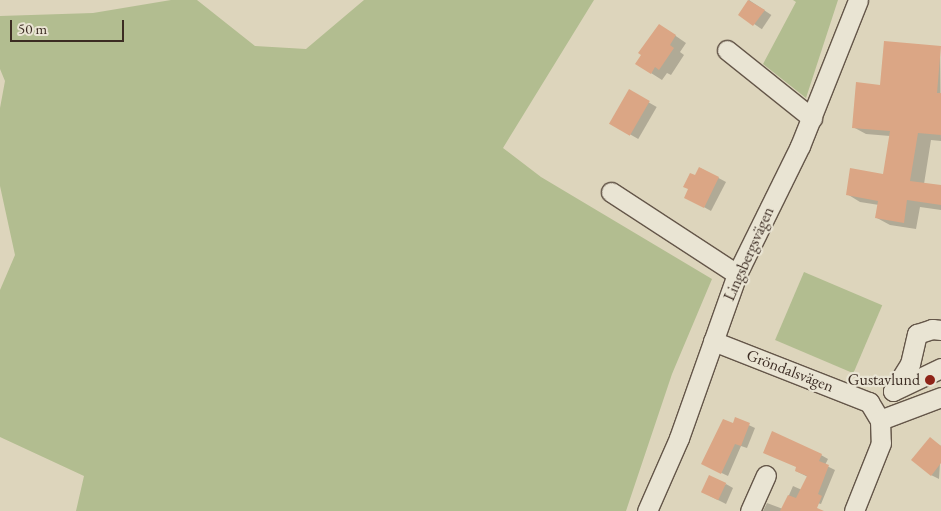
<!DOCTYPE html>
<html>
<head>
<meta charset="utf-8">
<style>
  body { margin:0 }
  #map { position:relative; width:941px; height:511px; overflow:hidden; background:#ddd5bc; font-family:"EB Garamond",serif }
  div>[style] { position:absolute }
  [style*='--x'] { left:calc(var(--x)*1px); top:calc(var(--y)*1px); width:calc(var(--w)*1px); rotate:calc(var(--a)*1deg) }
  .green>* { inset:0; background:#b2bd90; transform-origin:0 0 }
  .shadow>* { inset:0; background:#0003; transform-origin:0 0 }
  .building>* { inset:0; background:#dba685; transform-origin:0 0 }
  .roads { filter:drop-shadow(1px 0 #645649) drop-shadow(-1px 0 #645649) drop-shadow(0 1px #645649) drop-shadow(0 -1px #645649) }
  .minor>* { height:19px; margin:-9.5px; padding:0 9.5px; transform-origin:9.5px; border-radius:9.5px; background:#e9e4d3 }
  .dots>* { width:14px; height:14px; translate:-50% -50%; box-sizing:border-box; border:2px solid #e9e4d3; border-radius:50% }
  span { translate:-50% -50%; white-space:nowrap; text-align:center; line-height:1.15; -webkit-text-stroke:4.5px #e9e4d3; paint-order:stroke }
  .street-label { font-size:16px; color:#3c2c23 }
  .poi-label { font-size:16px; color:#3c2c23 }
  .right { translate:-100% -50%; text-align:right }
  .scale { position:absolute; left:10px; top:20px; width:114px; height:22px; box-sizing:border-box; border:2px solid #3c2c23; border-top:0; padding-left:6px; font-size:15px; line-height:18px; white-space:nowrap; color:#3c2c23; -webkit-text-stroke:4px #e9e4d3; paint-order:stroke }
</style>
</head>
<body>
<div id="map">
  <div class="green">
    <div style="clip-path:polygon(171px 0,197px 0,255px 46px,306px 49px,364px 0,594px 0,503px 148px,541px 177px,712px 279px,672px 374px,626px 511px,76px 511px,84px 476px,0 437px,0 290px,15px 255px,0 186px,0 108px,5px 81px,0 69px,0 16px,93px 13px)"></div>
    <div style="clip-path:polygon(793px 0,838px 0,806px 98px,763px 64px,796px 2px)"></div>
    <div style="left:804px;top:272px;width:85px;height:74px;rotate:23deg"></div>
  </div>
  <div class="shadow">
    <div style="left:749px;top:0;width:27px;height:17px;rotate:34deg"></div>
    <div style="clip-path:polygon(670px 32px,686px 43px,680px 52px,684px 55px,671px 75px,667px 73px,662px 80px,651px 73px)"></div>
    <div style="clip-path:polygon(940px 47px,941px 141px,931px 140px,924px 184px,941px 186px,941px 210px,920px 207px,916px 229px,890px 225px,877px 218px,879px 205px,860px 202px,847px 194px,884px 175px,890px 136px,866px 134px,853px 127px,881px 86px)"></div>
    <div style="left:629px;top:91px;width:32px;height:37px;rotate:30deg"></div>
    <div style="clip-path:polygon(700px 168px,726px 182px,711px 211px,693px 201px)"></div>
    <div style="clip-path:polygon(736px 419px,755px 428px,747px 448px,741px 446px,728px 476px,709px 467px)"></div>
    <div style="clip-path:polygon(930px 439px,941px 446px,939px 479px,931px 475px)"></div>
    <div style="clip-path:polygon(821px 455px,828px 459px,825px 465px,835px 470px,821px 504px,817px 503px,814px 511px,763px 511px,767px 503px,783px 509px,793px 486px,802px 490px,808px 477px,796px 471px)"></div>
    <div style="clip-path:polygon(726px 484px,733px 488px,726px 504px,710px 496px)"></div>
  </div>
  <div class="building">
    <div style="clip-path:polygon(748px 0,765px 10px,753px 26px,738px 15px)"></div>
    <div style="clip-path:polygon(659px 24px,676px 35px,670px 45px,674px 48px,659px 70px,655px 67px,651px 74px,635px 64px,641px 55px,638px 53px)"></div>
    <div style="clip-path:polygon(884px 41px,941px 46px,937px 93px,941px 93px,941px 135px,918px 133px,910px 181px,941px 185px,941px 205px,907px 200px,904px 223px,875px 218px,878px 201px,846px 195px,850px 168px,883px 174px,890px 131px,852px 128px,856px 82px,880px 85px)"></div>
    <div style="left:629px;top:89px;width:24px;height:40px;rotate:30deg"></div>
    <div style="clip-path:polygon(699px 167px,719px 177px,704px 208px,684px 198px,688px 189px,683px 187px,690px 173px,695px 175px)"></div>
    <div style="clip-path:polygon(735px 417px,750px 423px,741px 446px,735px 444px,721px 474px,701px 464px,723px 419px,733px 423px)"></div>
    <div style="clip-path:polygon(772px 431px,822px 454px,819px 461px,829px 465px,818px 494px,822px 496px,817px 508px,824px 511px,780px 511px,788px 495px,796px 498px,807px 476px,795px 471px,796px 467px,763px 453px)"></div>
    <div style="clip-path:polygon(930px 437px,941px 446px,941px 463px,931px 476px,911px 460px)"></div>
    <div style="left:709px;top:475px;width:19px;height:19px;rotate:25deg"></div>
  </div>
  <div class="roads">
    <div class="minor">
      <div style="--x:727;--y:50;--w:109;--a:38.7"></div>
      <div style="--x:611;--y:192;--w:150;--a:33.1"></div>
      <div style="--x:713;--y:341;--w:168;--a:21.4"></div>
      <div style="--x:869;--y:402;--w:21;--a:59"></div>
      <div style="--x:880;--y:420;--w:23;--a:88"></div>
      <div style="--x:881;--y:443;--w:73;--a:111.7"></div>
      <div style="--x:893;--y:391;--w:32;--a:-58"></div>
      <div style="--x:910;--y:364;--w:31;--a:-77"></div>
      <div style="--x:917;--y:334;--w:16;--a:-18"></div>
      <div style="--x:932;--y:329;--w:9;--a:6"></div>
      <div style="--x:893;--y:391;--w:53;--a:-25.6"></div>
      <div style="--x:880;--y:420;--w:65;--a:-20.7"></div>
      <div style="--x:647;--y:511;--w:80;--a:-66.3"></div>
      <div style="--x:679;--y:438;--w:174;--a:-70.5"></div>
      <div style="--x:737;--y:274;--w:143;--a:-63.8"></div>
      <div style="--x:800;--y:146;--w:157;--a:-68.3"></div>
      <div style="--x:750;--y:511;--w:39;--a:-66"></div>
    </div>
  </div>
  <div class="dots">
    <div style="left:930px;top:380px;background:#8f2418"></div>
  </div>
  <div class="street-label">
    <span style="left:749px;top:254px;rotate:-66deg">Lingsbergsvägen</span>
    <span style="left:790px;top:371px;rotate:21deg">Gröndalsvägen</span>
  </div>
  <div class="poi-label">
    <span class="right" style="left:920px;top:380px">Gustavlund</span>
  </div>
  <div class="scale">50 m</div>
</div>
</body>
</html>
